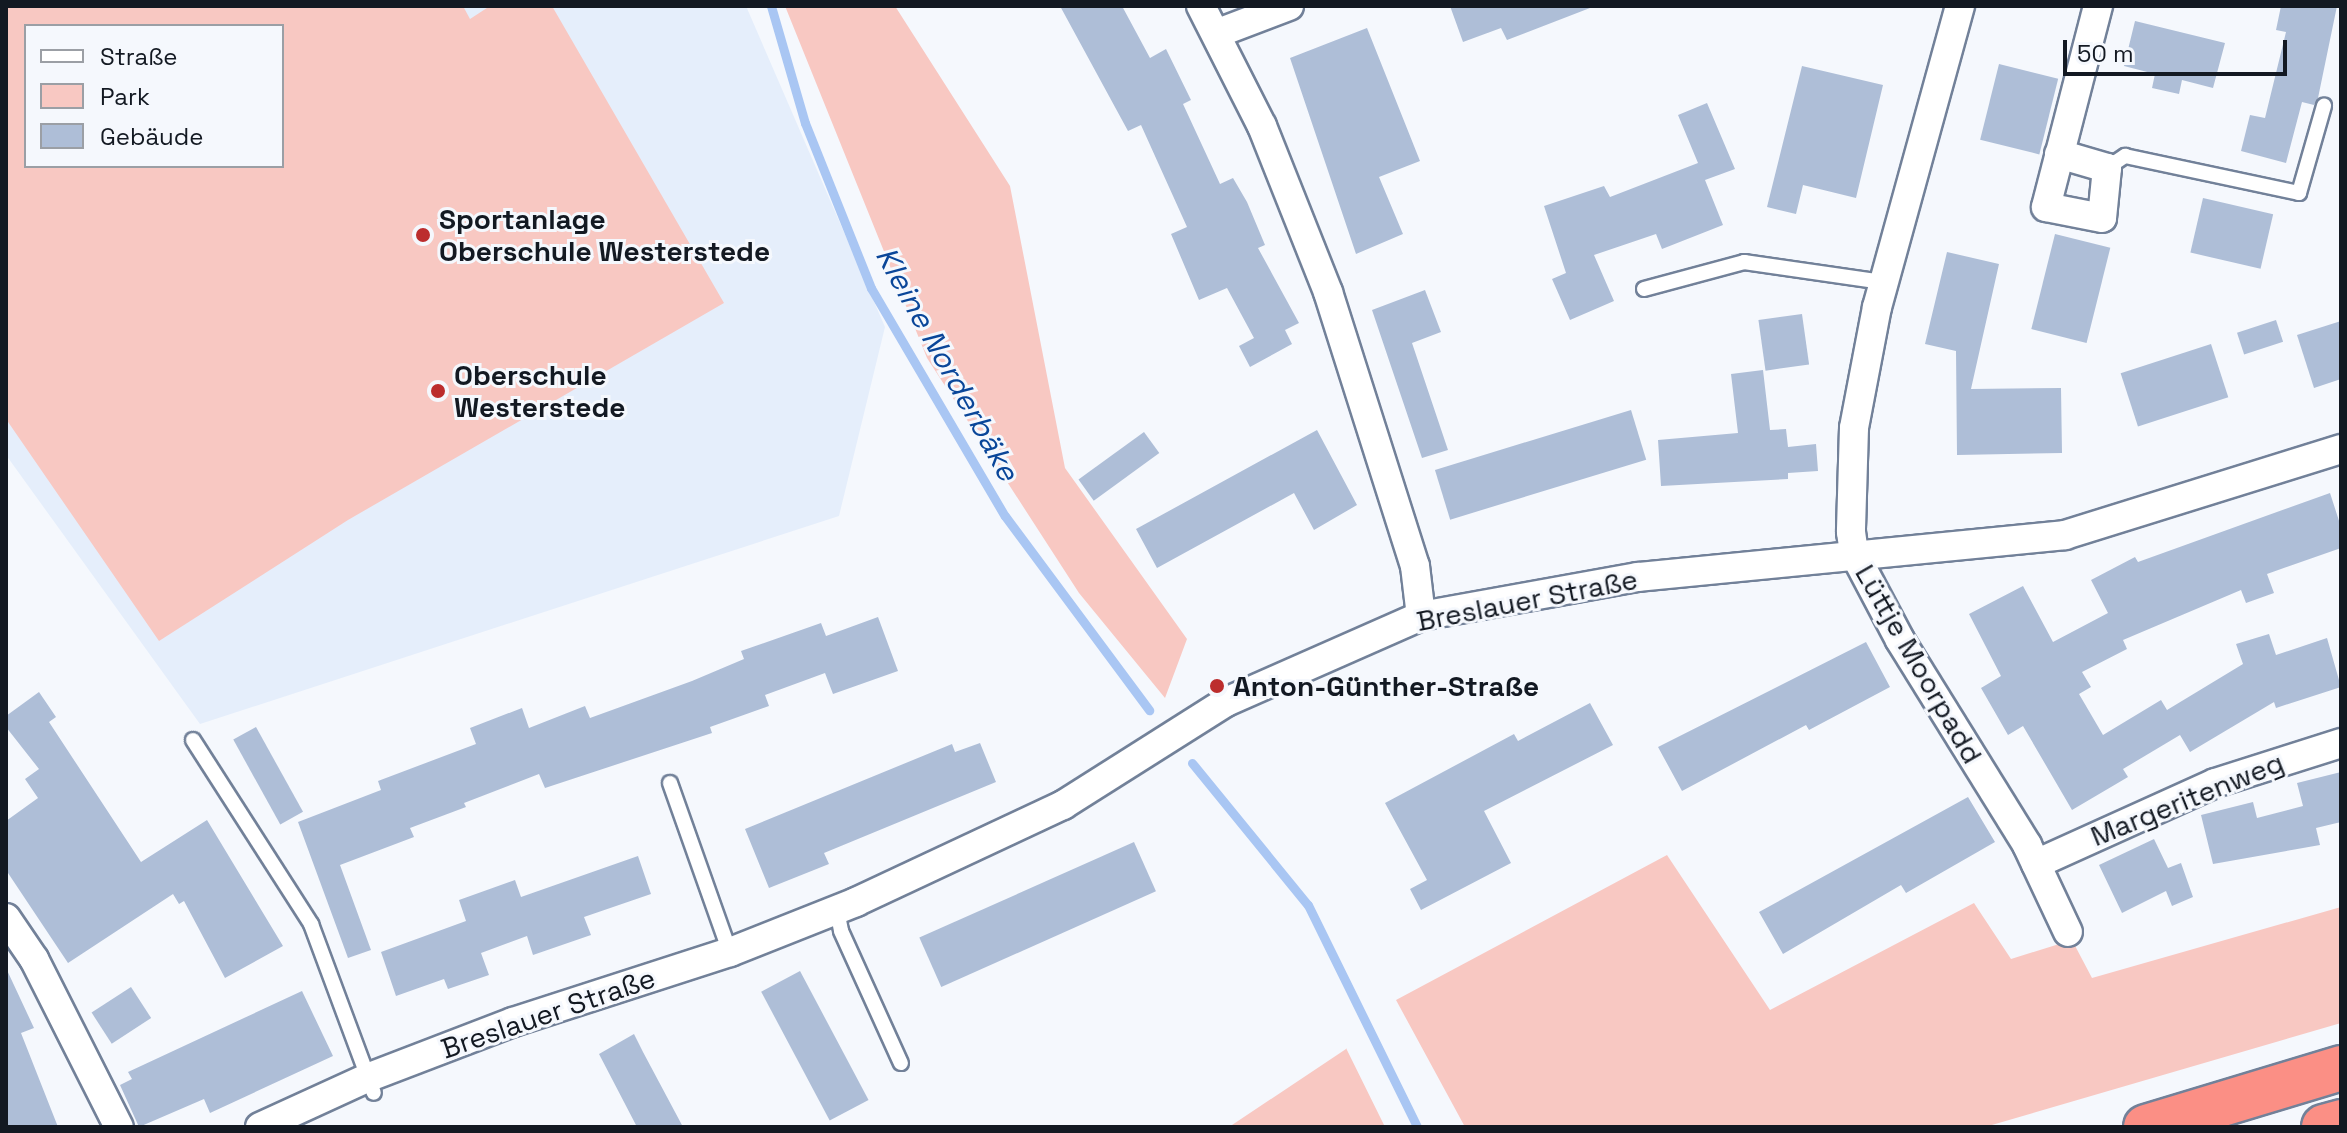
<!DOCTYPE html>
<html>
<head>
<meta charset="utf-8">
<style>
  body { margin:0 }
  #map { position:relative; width:2347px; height:1133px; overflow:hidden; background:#f5f8fd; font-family:"Space Grotesk",sans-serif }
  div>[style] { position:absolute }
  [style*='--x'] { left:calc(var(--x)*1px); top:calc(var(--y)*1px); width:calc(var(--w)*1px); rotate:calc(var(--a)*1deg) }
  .built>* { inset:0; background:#e5eefb }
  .green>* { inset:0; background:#f8c8c2 }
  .stream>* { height:9px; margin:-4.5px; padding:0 4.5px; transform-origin:4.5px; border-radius:4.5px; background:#a9c6f3 }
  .building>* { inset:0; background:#aebed7; transform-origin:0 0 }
  .roads { filter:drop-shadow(2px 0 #728199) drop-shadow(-2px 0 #728199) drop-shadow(0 2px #728199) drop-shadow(0 -2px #728199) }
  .lane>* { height:14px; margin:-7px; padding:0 7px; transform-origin:7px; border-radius:7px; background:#fff }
  .street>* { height:28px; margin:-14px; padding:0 14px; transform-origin:14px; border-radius:14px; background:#fff }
  .highway>* { height:44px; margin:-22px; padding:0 22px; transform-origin:22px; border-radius:22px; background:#fb8f85 }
  .dots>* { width:22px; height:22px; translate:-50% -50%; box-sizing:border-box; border:4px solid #f5f8fd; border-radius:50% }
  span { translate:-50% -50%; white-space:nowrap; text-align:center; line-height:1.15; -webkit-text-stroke:6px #f5f8fd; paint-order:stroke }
  .poi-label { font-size:28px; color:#131922; font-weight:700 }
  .left { translate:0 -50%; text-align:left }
  .street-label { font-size:28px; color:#131922 }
  .water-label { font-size:30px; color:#0a4699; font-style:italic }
  .frame { position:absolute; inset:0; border:8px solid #131922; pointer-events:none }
  .legend { position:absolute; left:24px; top:24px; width:260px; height:144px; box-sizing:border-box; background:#f5f8fd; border:2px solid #9b9fa5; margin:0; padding:10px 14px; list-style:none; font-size:24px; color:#131922 }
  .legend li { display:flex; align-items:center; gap:16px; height:40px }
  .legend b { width:40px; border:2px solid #9b9fa5 }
  .scale { position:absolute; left:2063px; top:40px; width:224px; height:36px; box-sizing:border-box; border:4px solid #131922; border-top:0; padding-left:10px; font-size:24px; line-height:28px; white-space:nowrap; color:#131922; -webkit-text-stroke:6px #f5f8fd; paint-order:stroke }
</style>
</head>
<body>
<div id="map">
  <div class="built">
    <div style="clip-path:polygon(evenodd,6px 6px,746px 6px,885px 327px,839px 516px,200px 724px,6px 455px,6px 6px,26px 26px,282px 26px,282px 166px,26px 166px,26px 26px)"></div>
  </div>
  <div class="green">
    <div style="clip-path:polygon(evenodd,6px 6px,463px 6px,470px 19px,490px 6px,552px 6px,724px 303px,348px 520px,159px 641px,6px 419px,6px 6px,26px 26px,282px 26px,282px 166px,26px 166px,26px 26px)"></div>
    <div style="clip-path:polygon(785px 6px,895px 6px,1010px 186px,1065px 468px,1187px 639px,1165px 698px,1079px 593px,927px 358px)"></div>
    <div style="clip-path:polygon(1667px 855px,1770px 1010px,1974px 903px,2011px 959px,2072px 940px,2092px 978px,2341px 907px,2341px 1023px,1985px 1127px,1465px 1127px,1396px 1000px)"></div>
    <div style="clip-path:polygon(1346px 1048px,1385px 1127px,1229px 1127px,1346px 1049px)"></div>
  </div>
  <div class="stream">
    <div style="--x:771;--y:6;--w:122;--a:73.8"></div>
    <div style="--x:805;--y:123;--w:178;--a:68.2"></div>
    <div style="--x:871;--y:288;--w:264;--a:59.6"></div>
    <div style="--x:1005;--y:516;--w:242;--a:53.4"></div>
    <div style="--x:1192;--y:763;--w:183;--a:50.8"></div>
    <div style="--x:1308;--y:905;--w:247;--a:63.8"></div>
  </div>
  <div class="building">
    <div style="clip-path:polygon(1060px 6px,1122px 6px,1150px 58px,1166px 49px,1191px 100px,1183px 104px,1220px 184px,1233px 178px,1247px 202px,1265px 245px,1258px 248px,1299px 323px,1285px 330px,1292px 344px,1250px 367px,1239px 346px,1254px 338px,1227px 288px,1199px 300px,1171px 234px,1187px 227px,1141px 125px,1128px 131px)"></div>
    <div style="clip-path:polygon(1450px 6px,1589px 6px,1590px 8px,1507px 40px,1501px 28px,1463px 42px)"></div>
    <div style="clip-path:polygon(2281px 6px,2337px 6px,2318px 98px,2314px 105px,2302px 102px,2286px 163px,2241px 151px,2250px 115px,2265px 118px,2286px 32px,2276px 30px)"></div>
    <div style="clip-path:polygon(2135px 21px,2225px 43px,2213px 88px,2182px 80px,2179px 94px,2152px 88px,2155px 74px,2124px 66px)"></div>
    <div style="clip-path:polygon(1367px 28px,1420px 161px,1379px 177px,1403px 234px,1356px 254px,1290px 58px)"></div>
    <div style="left:1999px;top:64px;width:61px;height:78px;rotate:14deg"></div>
    <div style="clip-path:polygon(1802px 66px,1883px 85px,1856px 198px,1803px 185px,1796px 214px,1767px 207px)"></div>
    <div style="clip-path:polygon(1707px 103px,1735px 169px,1705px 180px,1723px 225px,1662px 249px,1656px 234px,1594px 255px,1614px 301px,1570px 320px,1552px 279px,1566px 273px,1544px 206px,1604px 186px,1610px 197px,1698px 163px,1678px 115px)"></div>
    <div style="left:2203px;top:198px;width:72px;height:56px;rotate:13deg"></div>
    <div style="left:2055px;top:234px;width:57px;height:98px;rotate:14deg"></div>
    <div style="clip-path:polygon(1947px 252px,1999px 264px,1971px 389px,2061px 388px,2062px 453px,1957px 455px,1956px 351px,1925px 344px)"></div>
    <div style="clip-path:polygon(1425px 290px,1441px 332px,1412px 343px,1448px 450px,1422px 458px,1372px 310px)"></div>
    <div style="left:1802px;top:314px;width:51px;height:44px;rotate:82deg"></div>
    <div style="left:2276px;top:320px;width:23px;height:41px;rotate:72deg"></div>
    <div style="clip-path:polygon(2341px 321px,2341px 379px,2314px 388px,2297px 335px)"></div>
    <div style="left:2211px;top:344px;width:56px;height:95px;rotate:72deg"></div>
    <div style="clip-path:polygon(1763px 370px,1770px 430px,1786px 429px,1788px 447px,1816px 444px,1818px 471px,1788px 473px,1788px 479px,1661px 486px,1658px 440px,1738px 433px,1731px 374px)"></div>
    <div style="left:1631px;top:410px;width:52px;height:205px;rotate:73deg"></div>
    <div style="clip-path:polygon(1317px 430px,1357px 505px,1314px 530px,1294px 493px,1157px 568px,1136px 529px)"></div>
    <div style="left:1144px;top:432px;width:26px;height:81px;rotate:54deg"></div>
    <div style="clip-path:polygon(2330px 493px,2341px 527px,2341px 548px,2267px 574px,2274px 593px,2246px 603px,2241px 590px,2123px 640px,2127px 649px,2082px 672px,2091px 687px,2079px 694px,2103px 735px,2161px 700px,2167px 710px,2243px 664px,2236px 644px,2269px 634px,2276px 655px,2327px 638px,2341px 687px,2276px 708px,2274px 702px,2190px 752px,2180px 735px,2123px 769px,2128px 777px,2072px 810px,2023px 726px,2008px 735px,1981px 688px,2001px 676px,1969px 614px,2023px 586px,2053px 642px,2108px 613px,2091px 580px,2135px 557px,2138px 562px)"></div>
    <div style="clip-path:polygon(878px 617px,898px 671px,833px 694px,825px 673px,765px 695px,769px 706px,710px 727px,712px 733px,545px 788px,539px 774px,464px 803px,466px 807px,410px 828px,414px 837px,340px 865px,371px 950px,348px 958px,298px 822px,381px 790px,378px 781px,476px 744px,470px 728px,522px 708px,529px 728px,585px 706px,590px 718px,692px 681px,744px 659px,741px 651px,821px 623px,826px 636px)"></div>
    <div style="clip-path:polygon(1866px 642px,1890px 687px,1809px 730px,1806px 725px,1682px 791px,1658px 747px)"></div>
    <div style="clip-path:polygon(39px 692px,56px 717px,49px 722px,141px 862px,207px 820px,283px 946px,225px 978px,184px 901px,179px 904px,173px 894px,68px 963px,6px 870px,6px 821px,38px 798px,25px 779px,39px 769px,6px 727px,6px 716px)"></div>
    <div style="clip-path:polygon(1590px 703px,1613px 745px,1484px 811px,1511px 863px,1421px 910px,1410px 889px,1427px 880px,1385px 803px,1514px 734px,1518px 741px)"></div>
    <div style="left:256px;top:727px;width:97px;height:26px;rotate:61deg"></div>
    <div style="clip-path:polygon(980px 743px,996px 782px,824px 853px,829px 864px,769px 888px,745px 829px,952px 744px,955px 752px)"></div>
    <div style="clip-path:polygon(2341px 772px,2341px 822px,2316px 828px,2320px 845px,2213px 864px,2201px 815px,2253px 802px,2257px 818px,2303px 806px,2297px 783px)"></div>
    <div style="clip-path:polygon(1968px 797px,1995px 842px,1906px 893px,1901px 885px,1783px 954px,1759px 912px)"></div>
    <div style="clip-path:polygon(2154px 839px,2168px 868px,2181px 863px,2193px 897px,2172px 906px,2166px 891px,2122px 913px,2099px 865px)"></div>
    <div style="left:1134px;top:842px;width:54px;height:235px;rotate:66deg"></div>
    <div style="clip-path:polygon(638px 856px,651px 894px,584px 917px,591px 935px,533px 955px,527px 936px,481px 953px,489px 975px,448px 989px,444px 979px,396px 996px,381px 952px,466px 921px,459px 900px,515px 880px,521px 897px)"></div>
    <div style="clip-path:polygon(6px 968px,34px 1028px,21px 1033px,58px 1127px,6px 1127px)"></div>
    <div style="left:800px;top:971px;width:146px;height:44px;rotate:62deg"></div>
    <div style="left:131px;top:987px;width:37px;height:47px;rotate:57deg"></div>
    <div style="clip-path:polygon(302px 991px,333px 1056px,210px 1113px,204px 1099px,139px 1127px,120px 1085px,132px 1079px,128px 1072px)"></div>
    <div style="clip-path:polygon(634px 1034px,643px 1052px,683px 1127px,637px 1127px,599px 1054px)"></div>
  </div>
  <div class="roads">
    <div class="lane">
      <div style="--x:2107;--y:168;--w:22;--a:-34"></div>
      <div style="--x:2125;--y:156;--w:178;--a:12"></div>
      <div style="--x:2299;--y:193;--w:91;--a:-74"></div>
      <div style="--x:1644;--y:289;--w:104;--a:-15.1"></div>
      <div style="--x:1744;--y:262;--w:140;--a:8.2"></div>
      <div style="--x:193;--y:740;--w:219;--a:57.3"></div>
      <div style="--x:311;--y:924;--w:180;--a:69.6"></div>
      <div style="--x:670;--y:783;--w:179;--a:70.5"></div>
      <div style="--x:837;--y:910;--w:21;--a:79"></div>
      <div style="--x:841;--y:931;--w:145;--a:65.6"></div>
    </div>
    <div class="street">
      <div style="--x:1201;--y:6;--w:135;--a:63.1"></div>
      <div style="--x:1262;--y:126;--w:179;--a:68.3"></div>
      <div style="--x:1328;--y:292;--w:287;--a:72.4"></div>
      <div style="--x:1415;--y:566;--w:50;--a:83.2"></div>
      <div style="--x:1960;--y:6;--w:312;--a:105.4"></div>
      <div style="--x:1877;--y:307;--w:123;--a:100.8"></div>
      <div style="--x:1854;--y:428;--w:104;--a:91.7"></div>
      <div style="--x:1851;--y:532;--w:21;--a:82"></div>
      <div style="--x:1854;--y:553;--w:98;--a:62.1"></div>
      <div style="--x:1900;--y:640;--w:241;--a:58.2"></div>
      <div style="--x:2027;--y:845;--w:96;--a:64.8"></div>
      <div style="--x:1218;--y:33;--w:76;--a:-20.8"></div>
      <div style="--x:2059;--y:154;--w:50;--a:16.3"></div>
      <div style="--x:2107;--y:168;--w:50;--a:95.7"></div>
      <div style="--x:2102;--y:218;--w:57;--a:-168.9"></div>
      <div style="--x:2046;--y:207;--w:208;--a:-75.5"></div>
      <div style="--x:2036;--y:864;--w:196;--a:-24.3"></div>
      <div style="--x:2215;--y:783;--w:132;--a:-17.6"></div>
      <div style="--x:6;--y:918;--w:50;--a:55.7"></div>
      <div style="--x:34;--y:959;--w:188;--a:63.2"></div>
      <div style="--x:260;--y:1127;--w:118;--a:-24.6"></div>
      <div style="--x:367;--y:1078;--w:156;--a:-21"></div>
      <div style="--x:513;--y:1022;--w:228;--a:-17.9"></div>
      <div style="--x:730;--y:952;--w:136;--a:-21.6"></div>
      <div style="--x:856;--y:902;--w:229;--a:-25.1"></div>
      <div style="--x:1063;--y:805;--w:193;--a:-32.3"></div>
      <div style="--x:1226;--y:702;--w:213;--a:-23.8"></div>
      <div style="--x:1421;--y:616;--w:220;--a:-10.2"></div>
      <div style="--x:1638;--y:577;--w:429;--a:-5.6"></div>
      <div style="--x:2065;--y:535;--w:289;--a:-17.3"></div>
    </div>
    <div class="highway">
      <div style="--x:2146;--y:1127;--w:204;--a:-16.8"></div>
      <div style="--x:2324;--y:1127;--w:18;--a:-16"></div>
    </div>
  </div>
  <div class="dots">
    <div style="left:423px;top:235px;background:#bc2d2d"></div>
    <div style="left:438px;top:391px;background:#bc2d2d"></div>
    <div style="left:1217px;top:686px;background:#bc2d2d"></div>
  </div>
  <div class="poi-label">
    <span class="left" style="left:439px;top:235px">Sportanlage<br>Oberschule Westerstede</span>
    <span class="left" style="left:454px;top:391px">Oberschule<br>Westerstede</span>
    <span class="left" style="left:1233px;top:686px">Anton-Günther-Straße</span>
  </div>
  <div class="street-label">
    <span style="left:1527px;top:600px;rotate:-11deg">Breslauer Straße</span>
    <span style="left:1919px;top:664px;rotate:60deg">Lüttje Moorpadd</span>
    <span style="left:2187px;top:799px;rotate:-22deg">Margeritenweg</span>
    <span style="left:548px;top:1013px;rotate:-19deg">Breslauer Straße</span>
  </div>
  <div class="water-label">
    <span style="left:947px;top:364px;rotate:61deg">Kleine Norderbäke</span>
  </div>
  <div class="frame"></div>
  <ul class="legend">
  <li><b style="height:10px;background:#fff"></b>Straße</li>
  <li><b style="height:22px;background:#f8c8c2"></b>Park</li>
  <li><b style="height:22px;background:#aebed7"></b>Gebäude</li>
  </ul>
  <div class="scale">50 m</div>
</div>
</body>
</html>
